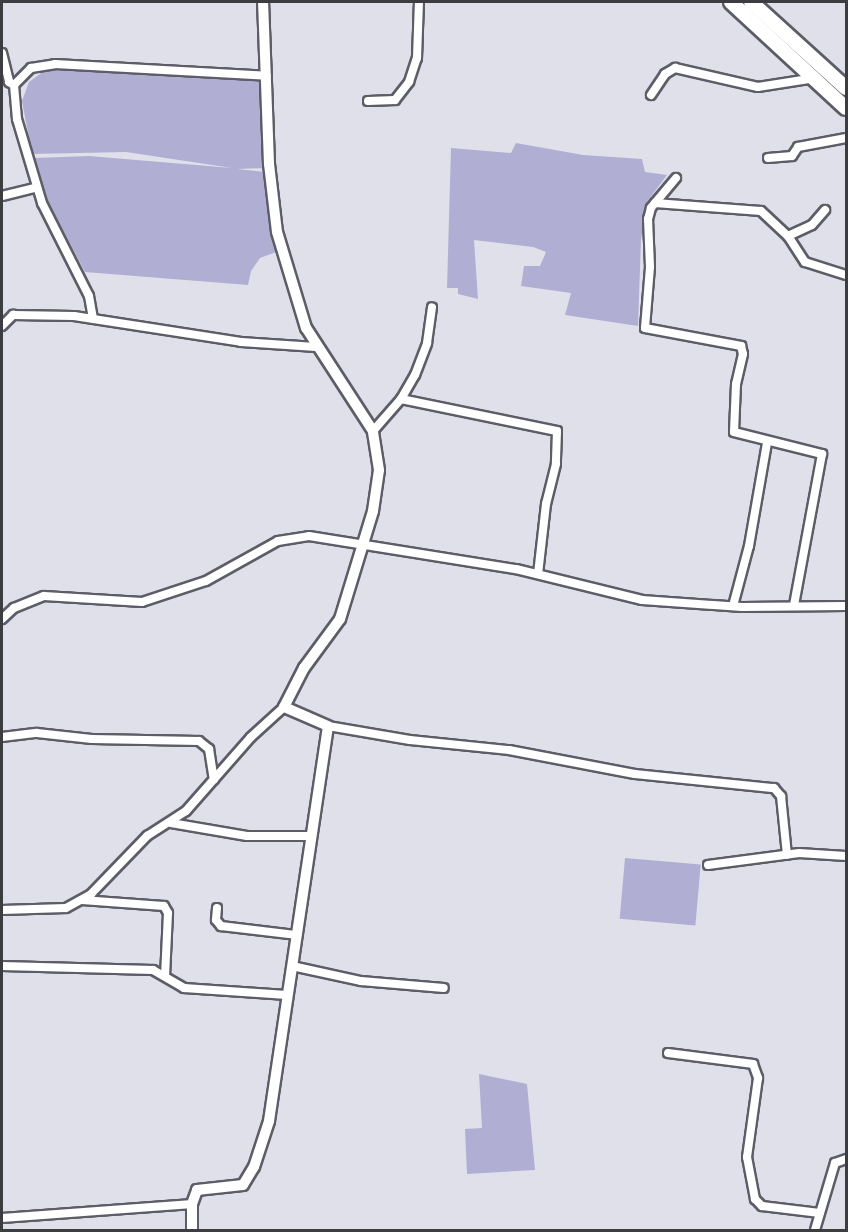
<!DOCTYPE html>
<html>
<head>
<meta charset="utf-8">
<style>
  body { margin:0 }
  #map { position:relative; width:848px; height:1232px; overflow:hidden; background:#e0e0eb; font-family:"Varela Round",sans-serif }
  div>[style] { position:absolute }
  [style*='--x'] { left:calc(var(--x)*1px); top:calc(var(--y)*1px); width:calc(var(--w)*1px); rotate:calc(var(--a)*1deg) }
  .green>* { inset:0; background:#b1aed4; transform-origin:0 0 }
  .roads { filter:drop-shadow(2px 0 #5d5d67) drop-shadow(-2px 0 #5d5d67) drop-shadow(0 2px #5d5d67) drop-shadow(0 -2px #5d5d67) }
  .minor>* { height:8px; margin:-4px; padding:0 4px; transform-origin:4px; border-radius:4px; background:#fff }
  .tertiary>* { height:10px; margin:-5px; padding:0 5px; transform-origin:5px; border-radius:5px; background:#fff }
  .trunk>* { height:14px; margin:-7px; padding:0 7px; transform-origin:7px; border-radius:7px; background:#fff }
  span { translate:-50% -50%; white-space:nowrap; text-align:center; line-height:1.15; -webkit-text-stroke:5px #fff; paint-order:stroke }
  .frame { position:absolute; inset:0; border:3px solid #3d3c41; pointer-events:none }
</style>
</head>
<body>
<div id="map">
  <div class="green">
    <div style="clip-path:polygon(94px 69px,264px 80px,266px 168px,237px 169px,265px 172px,279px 251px,260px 258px,251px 271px,248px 285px,85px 272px,47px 199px,33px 158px,89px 156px,232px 168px,126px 152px,32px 154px,22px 101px,29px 82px,44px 71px)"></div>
    <div style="clip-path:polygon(516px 143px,583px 155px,642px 159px,645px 172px,667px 175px,646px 203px,641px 240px,638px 326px,565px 315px,571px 293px,521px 286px,524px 266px,540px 266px,546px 252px,533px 247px,474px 240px,478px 299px,458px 294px,458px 288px,447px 288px,451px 148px,511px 153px)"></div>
    <div style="left:625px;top:858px;width:76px;height:61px;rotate:5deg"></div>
    <div style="clip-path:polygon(479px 1074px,527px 1084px,535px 1170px,467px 1174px,465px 1129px,482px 1128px)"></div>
  </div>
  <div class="roads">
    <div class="minor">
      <div style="--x:2;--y:53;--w:30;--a:76"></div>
      <div style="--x:9;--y:82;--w:6;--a:31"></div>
      <div style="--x:14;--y:85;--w:24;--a:-45"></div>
      <div style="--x:31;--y:68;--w:24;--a:-9"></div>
      <div style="--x:55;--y:64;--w:212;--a:3.2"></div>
      <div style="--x:14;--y:85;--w:34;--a:85"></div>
      <div style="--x:17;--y:119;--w:88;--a:73.4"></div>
      <div style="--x:42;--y:203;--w:104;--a:63.2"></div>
      <div style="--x:89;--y:296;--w:23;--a:80"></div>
      <div style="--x:651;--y:95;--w:25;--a:-56"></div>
      <div style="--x:665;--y:74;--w:12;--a:-31"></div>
      <div style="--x:675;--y:68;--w:85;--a:12.9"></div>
      <div style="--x:758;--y:87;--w:58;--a:-9"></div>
      <div style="--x:368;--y:101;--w:27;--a:-2"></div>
      <div style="--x:395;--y:100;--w:23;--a:-52"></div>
      <div style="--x:409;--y:82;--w:25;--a:-72"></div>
      <div style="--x:417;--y:58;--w:56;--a:-88"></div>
      <div style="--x:768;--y:158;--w:24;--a:-5"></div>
      <div style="--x:792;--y:156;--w:11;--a:-56"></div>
      <div style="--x:798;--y:147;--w:49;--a:-10.6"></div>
      <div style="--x:676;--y:178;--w:39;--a:130"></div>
      <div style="--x:651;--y:208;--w:11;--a:105"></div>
      <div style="--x:648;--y:219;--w:48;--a:87.6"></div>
      <div style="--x:650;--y:267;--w:61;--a:94.7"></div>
      <div style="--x:645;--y:328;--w:98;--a:10.6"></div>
      <div style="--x:741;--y:346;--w:8;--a:76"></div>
      <div style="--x:743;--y:354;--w:31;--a:103"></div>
      <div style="--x:736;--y:384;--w:48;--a:92.4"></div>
      <div style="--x:734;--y:432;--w:91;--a:14"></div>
      <div style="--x:822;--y:454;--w:154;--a:100.5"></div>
      <div style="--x:2;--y:196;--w:36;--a:-14"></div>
      <div style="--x:655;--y:203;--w:106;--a:4.3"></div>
      <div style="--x:761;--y:211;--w:37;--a:43"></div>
      <div style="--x:788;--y:236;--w:31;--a:57"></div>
      <div style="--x:805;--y:262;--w:43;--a:17.6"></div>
      <div style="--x:788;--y:236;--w:26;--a:-25"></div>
      <div style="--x:812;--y:225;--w:20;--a:-49"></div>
      <div style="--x:2;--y:326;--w:16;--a:-45"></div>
      <div style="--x:13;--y:315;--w:61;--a:0.9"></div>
      <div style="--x:74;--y:316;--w:169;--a:8.8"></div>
      <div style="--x:241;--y:342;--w:75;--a:3.8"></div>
      <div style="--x:401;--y:399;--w:159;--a:11.6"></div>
      <div style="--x:557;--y:431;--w:33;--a:92"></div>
      <div style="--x:556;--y:464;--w:41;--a:104"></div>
      <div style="--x:546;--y:504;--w:70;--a:96.5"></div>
      <div style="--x:373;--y:431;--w:43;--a:-48.8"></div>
      <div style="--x:401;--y:399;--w:28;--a:-60"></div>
      <div style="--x:415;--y:375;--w:34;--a:-69"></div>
      <div style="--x:427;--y:343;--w:36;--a:-82"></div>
      <div style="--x:733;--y:606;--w:62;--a:-75.1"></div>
      <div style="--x:749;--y:546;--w:105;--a:-80.1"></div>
      <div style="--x:2;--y:619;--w:16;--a:-43"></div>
      <div style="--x:14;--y:608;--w:32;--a:-22"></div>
      <div style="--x:44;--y:596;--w:98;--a:3.5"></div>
      <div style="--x:142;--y:602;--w:67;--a:-18.2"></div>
      <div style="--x:206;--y:581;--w:82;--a:-29.1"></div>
      <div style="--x:278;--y:541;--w:31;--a:-9"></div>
      <div style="--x:309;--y:536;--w:210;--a:9.1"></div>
      <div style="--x:516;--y:569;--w:130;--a:13.8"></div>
      <div style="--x:642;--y:600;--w:100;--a:4"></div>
      <div style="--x:742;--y:607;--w:104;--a:-0.6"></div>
      <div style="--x:328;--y:726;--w:83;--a:9.7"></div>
      <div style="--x:410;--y:740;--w:100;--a:5.8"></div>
      <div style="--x:509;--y:750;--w:128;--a:10.8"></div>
      <div style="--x:635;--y:774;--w:140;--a:5.8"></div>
      <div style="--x:774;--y:788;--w:11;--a:49"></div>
      <div style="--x:781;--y:796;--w:59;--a:84.2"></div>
      <div style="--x:2;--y:737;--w:35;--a:-7"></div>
      <div style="--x:37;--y:733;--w:55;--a:6.2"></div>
      <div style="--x:92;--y:739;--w:107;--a:1.1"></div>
      <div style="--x:199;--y:741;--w:13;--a:39"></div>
      <div style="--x:209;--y:749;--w:31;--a:81"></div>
      <div style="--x:171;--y:823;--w:77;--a:9.7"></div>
      <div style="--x:247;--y:836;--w:65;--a:0"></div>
      <div style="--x:708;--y:865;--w:92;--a:-7.5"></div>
      <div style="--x:799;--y:853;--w:47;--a:3.7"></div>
      <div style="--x:82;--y:900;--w:82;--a:4.2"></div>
      <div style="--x:164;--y:906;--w:8;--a:60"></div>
      <div style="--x:168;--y:913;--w:63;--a:92.7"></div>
      <div style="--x:217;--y:908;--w:12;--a:95"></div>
      <div style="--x:216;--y:920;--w:8;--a:50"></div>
      <div style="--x:221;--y:926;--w:77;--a:6.8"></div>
      <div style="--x:2;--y:910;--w:64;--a:-1.8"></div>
      <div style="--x:66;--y:908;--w:29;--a:-29"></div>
      <div style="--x:91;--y:894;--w:81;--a:-46"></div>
      <div style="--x:147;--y:836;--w:46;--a:-32.7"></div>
      <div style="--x:186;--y:811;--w:98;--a:-48.7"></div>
      <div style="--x:251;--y:737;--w:45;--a:-42.3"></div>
      <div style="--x:2;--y:966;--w:151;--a:1.5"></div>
      <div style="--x:153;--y:970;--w:36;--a:30"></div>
      <div style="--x:184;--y:988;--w:103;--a:3.9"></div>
      <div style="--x:292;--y:966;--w:71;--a:12.3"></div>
      <div style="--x:361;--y:981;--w:83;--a:4.8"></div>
      <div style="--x:668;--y:1053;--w:86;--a:7.4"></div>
      <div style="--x:753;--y:1064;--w:15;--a:70"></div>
      <div style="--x:758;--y:1078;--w:80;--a:97.9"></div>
      <div style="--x:747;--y:1157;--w:43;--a:79.2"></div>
      <div style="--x:755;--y:1199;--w:10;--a:45"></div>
      <div style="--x:762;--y:1206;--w:58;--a:6.9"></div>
      <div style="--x:2;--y:1218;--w:191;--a:-4.2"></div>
      <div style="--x:815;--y:1230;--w:70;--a:-73.4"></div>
      <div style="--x:835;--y:1163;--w:12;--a:-20"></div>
    </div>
    <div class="tertiary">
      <div style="--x:192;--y:1230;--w:26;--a:-90"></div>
      <div style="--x:192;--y:1204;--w:15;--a:-70"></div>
      <div style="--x:197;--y:1190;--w:46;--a:-6.2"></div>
      <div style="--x:243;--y:1185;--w:21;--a:-59"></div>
      <div style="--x:254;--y:1167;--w:48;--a:-71.9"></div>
      <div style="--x:269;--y:1121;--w:399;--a:-81.5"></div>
      <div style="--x:328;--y:726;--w:48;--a:-156.6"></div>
      <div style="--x:284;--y:707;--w:44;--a:-62.9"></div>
      <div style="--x:304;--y:668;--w:61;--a:-53.7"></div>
      <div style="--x:340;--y:619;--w:113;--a:-73"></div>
      <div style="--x:373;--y:511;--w:41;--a:-81.7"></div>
      <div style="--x:379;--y:470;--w:39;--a:-99"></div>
      <div style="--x:373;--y:431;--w:123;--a:-123"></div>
      <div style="--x:306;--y:328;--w:100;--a:-106.8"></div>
      <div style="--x:277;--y:232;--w:68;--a:-96.7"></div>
      <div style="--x:269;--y:164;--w:162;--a:-92.1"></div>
    </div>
    <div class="trunk">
      <div style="--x:731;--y:2;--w:156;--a:42.7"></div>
      <div style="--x:751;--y:2;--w:128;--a:42.2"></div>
    </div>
  </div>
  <div class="frame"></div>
</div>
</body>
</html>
